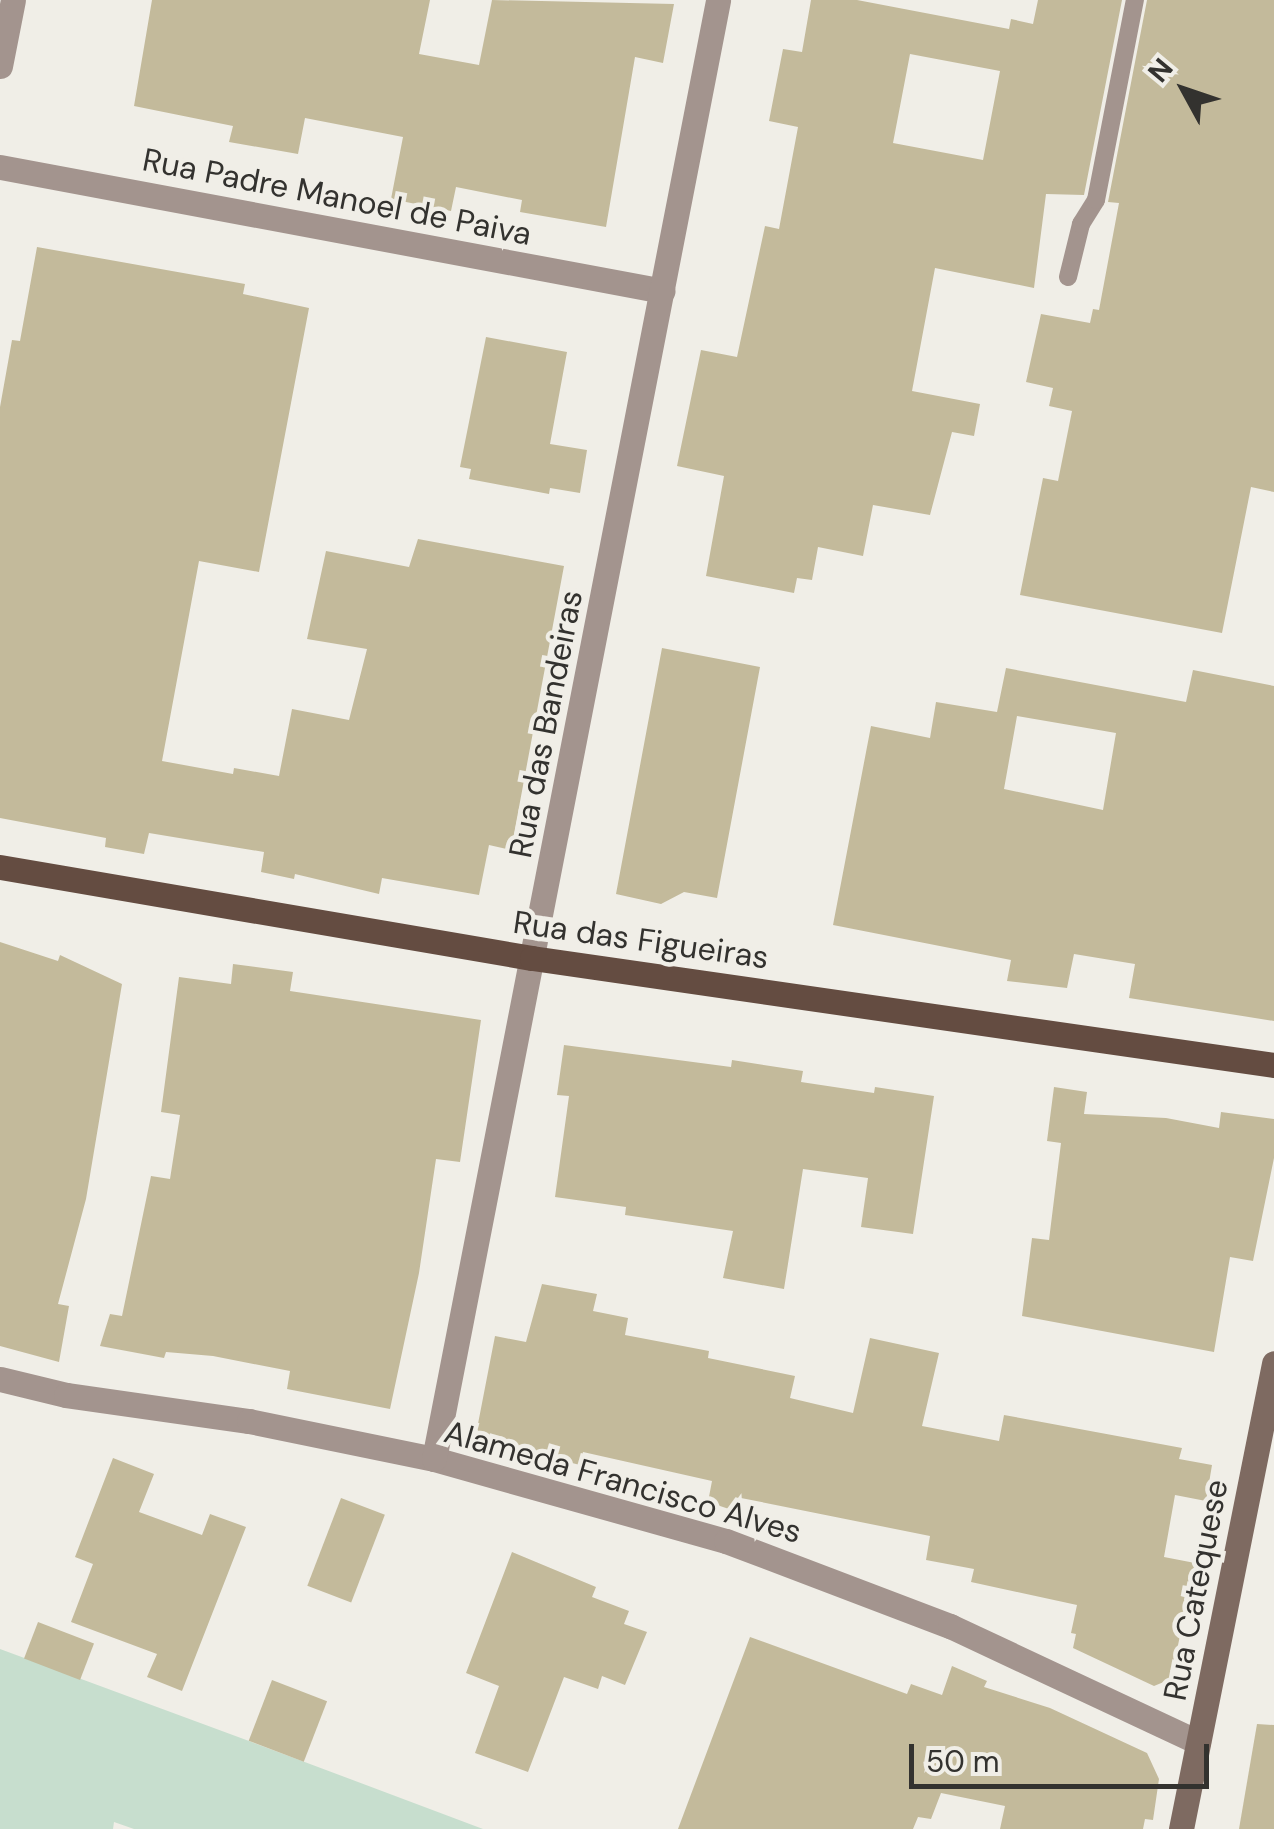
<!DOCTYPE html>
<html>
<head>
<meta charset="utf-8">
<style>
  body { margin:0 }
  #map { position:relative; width:1274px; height:1829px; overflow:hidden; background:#f0eee7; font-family:"DM Sans",sans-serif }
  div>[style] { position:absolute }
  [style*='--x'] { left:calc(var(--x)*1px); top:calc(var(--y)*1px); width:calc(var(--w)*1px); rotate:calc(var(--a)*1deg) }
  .green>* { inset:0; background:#c7dece }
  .building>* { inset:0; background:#c3ba9b; transform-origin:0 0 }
  .service>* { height:18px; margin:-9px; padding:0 9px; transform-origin:9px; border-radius:9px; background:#a3948e }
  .minor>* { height:25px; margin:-12.5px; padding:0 12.5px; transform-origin:12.5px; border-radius:12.5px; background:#a3948e }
  .tertiary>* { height:25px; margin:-12.5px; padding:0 12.5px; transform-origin:12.5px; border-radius:12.5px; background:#a3948e }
  .secondary>* { height:25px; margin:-12.5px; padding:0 12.5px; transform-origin:12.5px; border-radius:12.5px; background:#7e6a61 }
  .primary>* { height:25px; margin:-12.5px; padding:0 12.5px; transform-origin:12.5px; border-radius:12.5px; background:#644c41 }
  span { translate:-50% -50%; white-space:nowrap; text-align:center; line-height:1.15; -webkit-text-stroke:9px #f0eee7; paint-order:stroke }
  .street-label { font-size:32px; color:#33322f }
  .north { position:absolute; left:1134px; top:40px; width:100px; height:100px; -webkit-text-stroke:8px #f0eee7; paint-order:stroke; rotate:310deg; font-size:28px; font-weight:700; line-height:40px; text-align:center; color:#33322f }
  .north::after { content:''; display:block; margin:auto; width:35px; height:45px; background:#33322f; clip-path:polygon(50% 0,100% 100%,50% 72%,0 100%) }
  .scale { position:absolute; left:909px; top:1744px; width:300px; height:45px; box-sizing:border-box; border:5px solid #33322f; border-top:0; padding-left:12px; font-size:30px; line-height:35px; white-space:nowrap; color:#33322f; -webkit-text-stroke:8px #f0eee7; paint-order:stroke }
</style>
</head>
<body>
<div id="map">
  <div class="green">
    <div style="clip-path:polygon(0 1649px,249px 1741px,483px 1829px,134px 1829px,114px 1822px,113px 1829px,0 1829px)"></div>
  </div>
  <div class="building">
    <div style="clip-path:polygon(152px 0,430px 0,419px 54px,479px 65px,492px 0,674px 4px,663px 63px,635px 57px,606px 227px,520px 212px,522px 200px,456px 187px,451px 211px,391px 199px,403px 137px,305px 118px,298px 154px,229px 142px,233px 126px,134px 106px)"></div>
    <div style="clip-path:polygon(evenodd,811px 0,857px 0,1009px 29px,1011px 19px,1033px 24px,1038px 0,1122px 0,1084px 195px,1046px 194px,1034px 288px,935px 268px,912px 391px,980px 404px,974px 436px,952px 432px,930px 515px,873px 505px,863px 556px,818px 547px,812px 580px,797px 578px,794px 593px,706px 576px,724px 476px,677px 466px,701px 350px,737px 357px,765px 226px,779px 229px,798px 127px,769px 121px,783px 49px,802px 52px,811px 0,910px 54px,1000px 71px,983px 160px,893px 143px,910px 54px)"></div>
    <div style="clip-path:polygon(1147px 0,1274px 0,1274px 492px,1251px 487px,1222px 633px,1020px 595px,1043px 478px,1058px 481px,1072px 411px,1049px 406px,1053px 388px,1026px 382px,1041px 314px,1090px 323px,1093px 309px,1099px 310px,1119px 203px,1108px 202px)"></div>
    <div style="clip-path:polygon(37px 247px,245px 284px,243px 294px,309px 308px,259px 572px,199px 561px,162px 761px,233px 774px,234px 768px,279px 776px,292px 709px,349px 720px,367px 649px,307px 639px,326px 551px,409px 567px,418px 539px,564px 566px,511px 850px,489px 845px,479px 895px,382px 878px,379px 894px,295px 874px,294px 879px,261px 872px,264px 852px,149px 833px,144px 854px,105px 847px,106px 838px,0 818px,0 407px,12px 340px,20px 341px)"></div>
    <div style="clip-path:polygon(486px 337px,567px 352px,550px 444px,587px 450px,580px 493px,550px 488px,549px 494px,469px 479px,471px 469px,460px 467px)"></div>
    <div style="clip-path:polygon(662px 648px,760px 667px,717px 898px,684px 892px,661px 904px,616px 894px)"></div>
    <div style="clip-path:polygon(evenodd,1006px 668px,1186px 702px,1193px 670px,1274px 686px,1274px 1021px,1129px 998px,1135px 964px,1074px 954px,1067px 988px,1007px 981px,1011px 960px,833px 925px,871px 726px,930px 738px,936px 702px,997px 712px,1006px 668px,1017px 716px,1116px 733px,1103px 810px,1004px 789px,1017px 716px)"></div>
    <div style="clip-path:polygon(0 942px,58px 961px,60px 955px,122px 984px,86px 1199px,58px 1304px,69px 1306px,59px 1362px,0 1346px)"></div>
    <div style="clip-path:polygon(233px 964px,293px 972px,290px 991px,481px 1020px,460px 1162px,436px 1159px,419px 1273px,390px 1409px,287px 1389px,290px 1371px,213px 1356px,166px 1352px,164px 1358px,100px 1346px,110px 1314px,122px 1316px,151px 1176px,170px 1179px,180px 1115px,161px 1112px,179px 977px,231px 984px)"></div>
    <div style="clip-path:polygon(564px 1045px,731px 1067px,732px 1060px,803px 1071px,801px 1082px,874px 1093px,875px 1087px,934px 1096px,913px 1234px,861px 1227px,868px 1178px,803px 1169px,784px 1289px,723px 1278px,733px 1231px,625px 1215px,626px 1207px,555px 1197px,569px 1096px,557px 1095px)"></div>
    <div style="clip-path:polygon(1054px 1087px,1087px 1092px,1084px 1114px,1166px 1118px,1219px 1128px,1221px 1112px,1274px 1119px,1274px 1158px,1253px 1261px,1230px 1257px,1214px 1352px,1022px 1316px,1032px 1238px,1049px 1240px,1061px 1143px,1047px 1141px)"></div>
    <div style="clip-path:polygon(542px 1284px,597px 1294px,593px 1311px,628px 1318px,625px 1335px,709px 1351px,708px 1358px,795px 1376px,790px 1398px,853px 1413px,870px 1338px,939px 1353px,922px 1426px,999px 1441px,1004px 1415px,1182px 1448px,1179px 1459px,1212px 1465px,1206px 1501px,1175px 1495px,1164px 1557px,1195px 1563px,1171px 1679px,1154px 1686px,1073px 1648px,1076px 1634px,1071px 1633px,1077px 1605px,971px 1582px,974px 1569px,926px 1560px,930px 1536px,741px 1498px,738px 1512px,708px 1502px,712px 1481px,583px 1452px,580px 1465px,485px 1441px,477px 1429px,495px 1336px,526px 1342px)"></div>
    <div style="clip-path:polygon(113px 1458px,154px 1474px,139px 1512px,202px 1535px,210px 1514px,246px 1527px,182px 1691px,147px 1677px,157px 1654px,71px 1622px,93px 1564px,75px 1557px)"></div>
    <div style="left:341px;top:1498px;width:47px;height:94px;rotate:21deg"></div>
    <div style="clip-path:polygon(512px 1552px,596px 1587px,592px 1597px,629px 1611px,624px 1624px,647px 1632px,625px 1685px,602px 1676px,598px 1689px,564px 1677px,528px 1772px,475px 1753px,499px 1686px,466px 1673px)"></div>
    <div style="left:38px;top:1622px;width:60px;height:39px;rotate:21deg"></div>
    <div style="clip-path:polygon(750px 1637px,907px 1694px,911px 1684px,942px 1695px,952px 1666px,987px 1681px,984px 1687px,1050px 1708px,1147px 1753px,1159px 1779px,1153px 1820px,1145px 1819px,1143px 1829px,1000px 1829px,1005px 1806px,941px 1793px,931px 1819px,918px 1817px,913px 1829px,678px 1829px)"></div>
    <div style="left:272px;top:1680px;width:59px;height:65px;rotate:21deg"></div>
    <div style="clip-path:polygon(1257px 1724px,1274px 1725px,1274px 1829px,1239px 1829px)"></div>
  </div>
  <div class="service">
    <div style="--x:1068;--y:277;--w:55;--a:-76.2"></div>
    <div style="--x:1081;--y:224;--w:28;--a:-58"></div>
    <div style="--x:1096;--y:200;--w:204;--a:-79"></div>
  </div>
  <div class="minor">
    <div style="--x:0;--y:167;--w:674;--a:10.59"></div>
    <div style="--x:0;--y:1379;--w:68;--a:13.6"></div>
    <div style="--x:66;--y:1395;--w:185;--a:8.1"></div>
    <div style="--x:249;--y:1421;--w:189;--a:11.6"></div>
    <div style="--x:434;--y:1459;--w:303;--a:15.7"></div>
    <div style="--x:726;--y:1541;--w:240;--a:20.8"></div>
    <div style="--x:950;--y:1626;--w:274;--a:25.1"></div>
    <div style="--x:434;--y:1459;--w:1486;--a:-78.98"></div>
  </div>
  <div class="tertiary">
    <div style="--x:0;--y:66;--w:67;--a:-78.9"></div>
  </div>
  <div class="secondary">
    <div style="--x:1181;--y:1829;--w:475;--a:-78.7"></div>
  </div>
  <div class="primary">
    <div style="--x:0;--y:867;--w:540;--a:9.71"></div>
    <div style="--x:532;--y:958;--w:750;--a:8.21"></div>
  </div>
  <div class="street-label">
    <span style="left:337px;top:197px;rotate:11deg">Rua Padre Manoel de Paiva</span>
    <span style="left:546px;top:724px;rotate:-79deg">Rua das Bandeiras</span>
    <span style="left:641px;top:940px;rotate:8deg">Rua das Figueiras</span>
    <span style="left:623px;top:1482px;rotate:16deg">Alameda Francisco Alves</span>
    <span style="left:1196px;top:1590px;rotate:-79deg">Rua Catequese</span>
  </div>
  <div class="north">N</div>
  <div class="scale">50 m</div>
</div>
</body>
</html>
